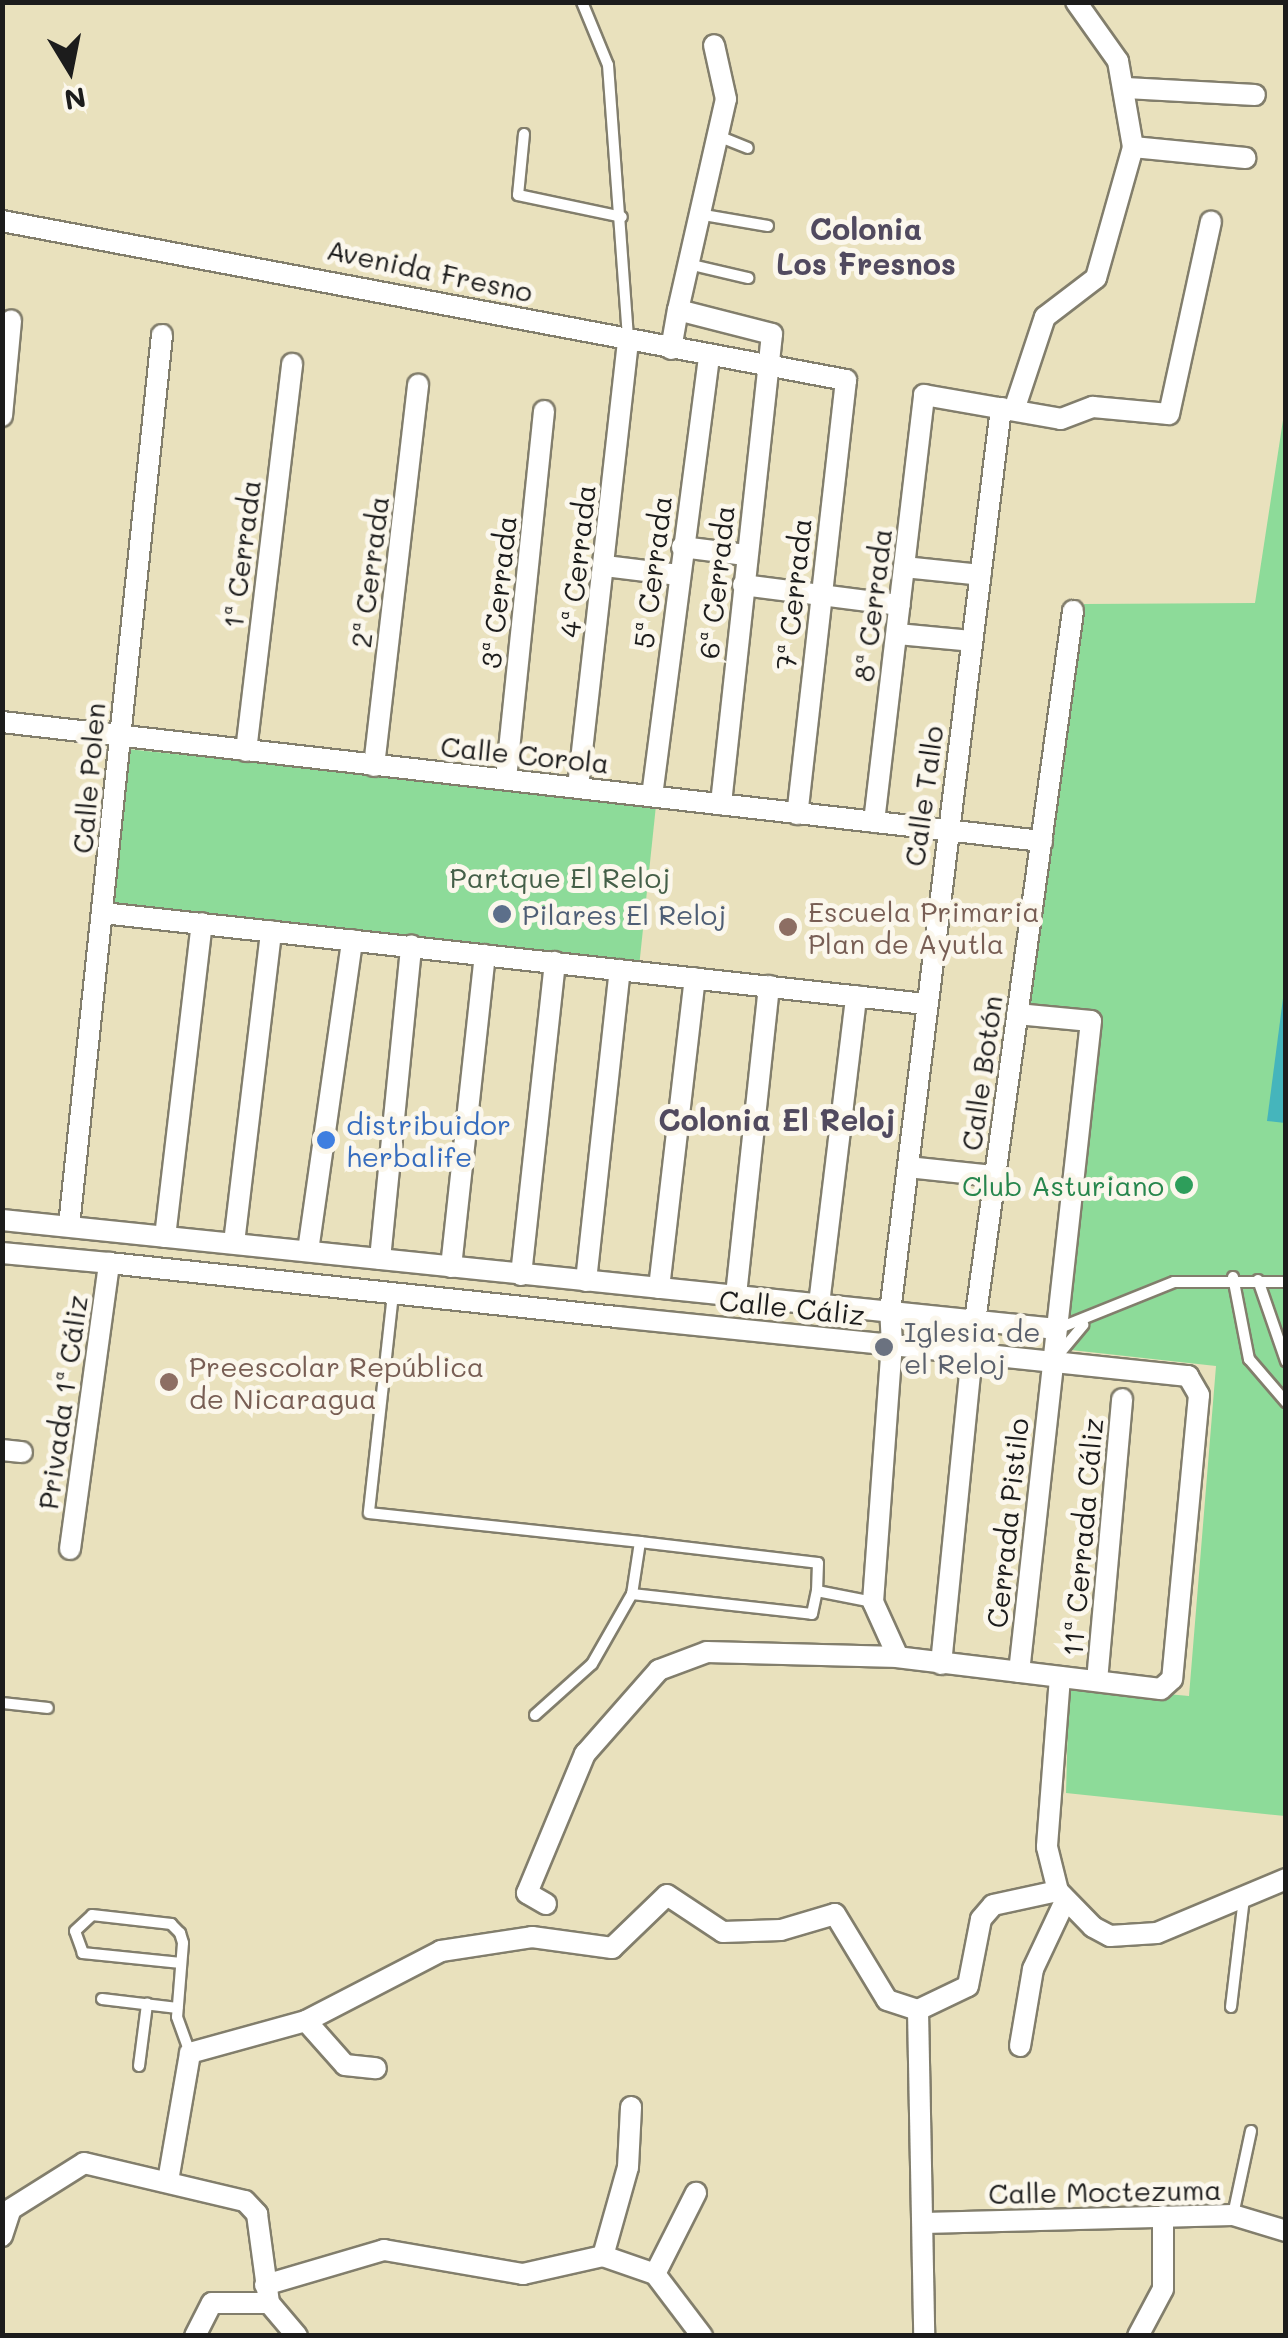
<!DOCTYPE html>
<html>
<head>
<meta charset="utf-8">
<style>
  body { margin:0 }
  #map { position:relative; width:1288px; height:2338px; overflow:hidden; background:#e9e1bd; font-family:Mali,sans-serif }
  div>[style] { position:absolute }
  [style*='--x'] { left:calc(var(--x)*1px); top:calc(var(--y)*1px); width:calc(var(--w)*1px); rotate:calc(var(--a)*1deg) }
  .green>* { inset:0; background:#8ddb99; transform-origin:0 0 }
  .water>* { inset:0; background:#45b5bc }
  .roads { filter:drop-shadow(2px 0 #827e6c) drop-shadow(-2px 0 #827e6c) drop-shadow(0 2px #827e6c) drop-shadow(0 -2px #827e6c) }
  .service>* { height:10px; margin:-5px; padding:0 5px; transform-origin:5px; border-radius:5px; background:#fff }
  .minor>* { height:20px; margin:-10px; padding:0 10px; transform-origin:10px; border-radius:10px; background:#fff }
  .dots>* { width:28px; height:28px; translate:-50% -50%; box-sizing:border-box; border:5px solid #fbf7ec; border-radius:50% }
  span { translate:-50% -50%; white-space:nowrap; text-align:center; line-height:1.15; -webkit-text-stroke:10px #fbf7ec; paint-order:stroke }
  .street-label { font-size:28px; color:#1c1c1c }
  .park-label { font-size:28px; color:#445f48 }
  .education-label { font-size:28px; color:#785e54 }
  .left { translate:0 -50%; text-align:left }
  .service-label { font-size:28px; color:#4e5e75 }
  .shop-label { font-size:28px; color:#366cbe }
  .leisure-label { font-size:28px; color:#27864d }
  .right { translate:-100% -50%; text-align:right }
  .worship-label { font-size:28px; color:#5b616d }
  .neighbourhood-label { font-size:30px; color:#514a5f; font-weight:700 }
  .frame { position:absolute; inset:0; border:5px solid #1c1c1c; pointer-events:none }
  .north { position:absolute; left:20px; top:20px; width:100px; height:100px; -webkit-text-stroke:8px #fbf7ec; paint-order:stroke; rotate:170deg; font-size:28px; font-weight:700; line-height:40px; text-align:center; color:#1c1c1c }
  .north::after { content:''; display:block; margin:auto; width:35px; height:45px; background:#1c1c1c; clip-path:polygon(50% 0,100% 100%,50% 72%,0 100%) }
</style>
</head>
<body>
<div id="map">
  <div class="green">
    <div style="clip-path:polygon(1285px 407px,1285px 1816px,1066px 1793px,1069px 1685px,1189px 1696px,1216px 1366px,1062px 1349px,1102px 1022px,1028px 1013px,1084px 604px,1255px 603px)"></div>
    <div style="left:127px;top:749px;width:532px;height:157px;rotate:6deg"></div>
  </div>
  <div class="water">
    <div style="clip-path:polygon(1285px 983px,1286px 1123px,1285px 1123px,1267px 1121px)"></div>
  </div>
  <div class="roads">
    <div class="service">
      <div style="--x:582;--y:2;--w:68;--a:67.6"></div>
      <div style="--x:608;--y:65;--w:276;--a:85.8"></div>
      <div style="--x:524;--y:134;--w:61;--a:95.6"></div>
      <div style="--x:518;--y:195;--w:106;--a:11.9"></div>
      <div style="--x:718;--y:136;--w:32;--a:22"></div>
      <div style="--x:698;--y:214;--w:71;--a:9.7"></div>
      <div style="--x:688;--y:264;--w:62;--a:13.1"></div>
      <div style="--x:1233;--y:1277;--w:84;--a:79"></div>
      <div style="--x:1249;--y:1359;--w:57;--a:49.3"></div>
      <div style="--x:1258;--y:1280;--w:86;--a:70.9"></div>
      <div style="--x:393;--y:1294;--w:220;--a:96.3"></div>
      <div style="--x:369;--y:1513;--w:273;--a:6.1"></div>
      <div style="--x:640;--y:1542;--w:53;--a:98.7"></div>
      <div style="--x:632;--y:1594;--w:181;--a:6.3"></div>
      <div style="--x:812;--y:1614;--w:24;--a:-78"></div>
      <div style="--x:817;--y:1591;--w:57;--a:11.1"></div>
      <div style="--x:1057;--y:1329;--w:126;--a:-21.9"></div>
      <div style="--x:1174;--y:1282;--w:112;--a:0"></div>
      <div style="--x:1059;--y:1354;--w:38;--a:-50"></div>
      <div style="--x:640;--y:1542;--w:179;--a:6.7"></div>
      <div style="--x:818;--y:1563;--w:28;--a:92"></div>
      <div style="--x:2;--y:1703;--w:46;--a:6.2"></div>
      <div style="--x:535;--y:1715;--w:76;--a:-41.8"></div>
      <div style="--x:592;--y:1664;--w:81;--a:-60.3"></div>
      <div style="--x:181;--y:1963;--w:99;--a:-174.2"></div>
      <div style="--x:83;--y:1953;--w:23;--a:-110"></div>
      <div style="--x:75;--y:1931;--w:23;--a:-43"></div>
      <div style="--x:92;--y:1915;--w:80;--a:6.5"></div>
      <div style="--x:171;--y:1924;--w:13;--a:45"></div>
      <div style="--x:180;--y:1933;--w:10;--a:73"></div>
      <div style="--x:183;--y:1943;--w:74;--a:94.6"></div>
      <div style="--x:177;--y:2017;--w:38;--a:70"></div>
      <div style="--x:102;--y:1999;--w:76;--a:6.8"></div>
      <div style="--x:1231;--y:2007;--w:110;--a:-83.2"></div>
      <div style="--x:139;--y:2066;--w:63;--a:-82.6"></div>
      <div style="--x:1233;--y:2215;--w:86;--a:-77.9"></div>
    </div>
    <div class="minor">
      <div style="--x:1126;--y:88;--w:129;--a:3.1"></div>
      <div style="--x:1133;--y:147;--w:113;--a:5.6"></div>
      <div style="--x:2;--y:221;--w:859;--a:10.67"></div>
      <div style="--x:846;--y:380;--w:437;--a:96.4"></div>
      <div style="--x:678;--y:310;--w:216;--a:-77.2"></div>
      <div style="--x:726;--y:99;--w:55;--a:-102.5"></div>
      <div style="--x:671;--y:349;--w:40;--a:-80"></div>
      <div style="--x:678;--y:310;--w:97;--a:14.3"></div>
      <div style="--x:772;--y:334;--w:473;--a:96.2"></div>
      <div style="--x:1014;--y:410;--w:98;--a:-71.6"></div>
      <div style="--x:1045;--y:317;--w:64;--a:-37.4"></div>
      <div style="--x:1096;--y:278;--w:136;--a:-74.2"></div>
      <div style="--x:1133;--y:147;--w:87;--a:-99.9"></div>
      <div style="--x:1118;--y:61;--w:72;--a:-125.4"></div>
      <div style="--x:2;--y:416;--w:96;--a:-84.6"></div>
      <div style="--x:682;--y:547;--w:64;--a:7.2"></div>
      <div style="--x:605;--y:566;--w:74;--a:7"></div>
      <div style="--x:904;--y:567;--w:77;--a:5.9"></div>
      <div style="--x:743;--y:585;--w:158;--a:7.3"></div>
      <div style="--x:897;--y:634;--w:75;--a:5.3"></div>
      <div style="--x:2;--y:722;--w:1047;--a:6.53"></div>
      <div style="--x:246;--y:751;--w:390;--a:-83.2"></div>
      <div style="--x:374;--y:766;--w:384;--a:-83.4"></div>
      <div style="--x:506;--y:779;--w:370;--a:-84.1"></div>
      <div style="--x:578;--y:787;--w:450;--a:-83.6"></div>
      <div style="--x:652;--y:796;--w:444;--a:-82.6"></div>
      <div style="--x:874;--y:822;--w:430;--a:-83.3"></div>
      <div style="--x:924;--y:395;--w:139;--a:9.9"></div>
      <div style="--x:1061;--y:419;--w:34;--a:-21"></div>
      <div style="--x:1093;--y:407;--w:76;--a:5.3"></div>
      <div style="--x:1169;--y:414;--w:197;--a:-77.7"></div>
      <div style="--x:103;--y:913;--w:827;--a:6.32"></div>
      <div style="--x:1017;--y:1014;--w:74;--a:5.4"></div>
      <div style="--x:1091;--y:1021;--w:655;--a:96.31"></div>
      <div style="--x:908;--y:1167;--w:85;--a:6"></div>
      <div style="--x:2;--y:1220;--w:1060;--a:5.9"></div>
      <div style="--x:69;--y:1226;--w:896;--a:-84.04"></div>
      <div style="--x:165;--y:1237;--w:316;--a:-83.3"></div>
      <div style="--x:234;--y:1243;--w:314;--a:-83.2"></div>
      <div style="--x:308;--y:1251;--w:314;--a:-81.9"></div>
      <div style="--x:2;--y:1253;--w:107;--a:5.3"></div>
      <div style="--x:109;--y:1263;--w:511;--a:6.07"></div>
      <div style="--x:617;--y:1317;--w:276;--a:5.8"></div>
      <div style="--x:892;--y:1345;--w:298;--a:6"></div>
      <div style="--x:1188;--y:1376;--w:22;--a:60"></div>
      <div style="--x:1199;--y:1395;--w:285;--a:95.4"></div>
      <div style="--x:1172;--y:1679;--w:15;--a:138"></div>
      <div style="--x:1161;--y:1689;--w:265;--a:-173.1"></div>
      <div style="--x:898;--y:1657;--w:60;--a:-114.4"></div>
      <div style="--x:873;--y:1602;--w:258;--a:-85.8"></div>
      <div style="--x:892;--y:1345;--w:33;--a:-93"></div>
      <div style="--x:890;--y:1312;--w:911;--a:-83"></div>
      <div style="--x:380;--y:1259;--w:315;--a:-84.3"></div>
      <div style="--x:451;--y:1267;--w:314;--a:-83.8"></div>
      <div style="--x:521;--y:1275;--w:315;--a:-83.8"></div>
      <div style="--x:586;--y:1281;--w:313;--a:-83.8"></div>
      <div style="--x:659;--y:1288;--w:312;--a:-83.4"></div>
      <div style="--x:736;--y:1295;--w:311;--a:-83.9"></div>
      <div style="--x:819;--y:1304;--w:310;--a:-83.1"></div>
      <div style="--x:2;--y:1450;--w:20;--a:6"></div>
      <div style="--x:70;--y:1549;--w:289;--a:-82.2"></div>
      <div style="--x:941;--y:1664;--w:345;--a:-84.3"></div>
      <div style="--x:975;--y:1321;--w:717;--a:-82.14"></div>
      <div style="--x:1060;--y:1677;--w:170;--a:94.4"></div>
      <div style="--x:1047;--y:1847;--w:45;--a:76"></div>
      <div style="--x:1058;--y:1891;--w:50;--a:45.8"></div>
      <div style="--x:1093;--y:1927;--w:19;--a:28"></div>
      <div style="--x:1110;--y:1936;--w:47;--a:-3.7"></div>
      <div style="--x:1157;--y:1933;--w:140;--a:-22.7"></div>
      <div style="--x:1097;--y:1681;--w:283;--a:-84.9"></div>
      <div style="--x:546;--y:1904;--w:22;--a:-150"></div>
      <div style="--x:527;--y:1893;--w:151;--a:-67.4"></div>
      <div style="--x:585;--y:1754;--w:112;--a:-48.6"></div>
      <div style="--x:659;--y:1670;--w:51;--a:-20.6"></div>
      <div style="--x:707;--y:1652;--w:191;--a:1.5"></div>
      <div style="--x:918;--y:2010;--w:326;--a:88.9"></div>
      <div style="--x:306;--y:2021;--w:59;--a:48.4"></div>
      <div style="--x:345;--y:2065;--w:31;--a:6"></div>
      <div style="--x:1020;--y:2046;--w:78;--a:-80.4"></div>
      <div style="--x:1033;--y:1969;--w:75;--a:-64.8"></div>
      <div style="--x:168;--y:2181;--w:130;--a:-80.2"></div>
      <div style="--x:190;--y:2053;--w:120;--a:-15.4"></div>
      <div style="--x:306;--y:2021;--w:152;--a:-27.4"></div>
      <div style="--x:441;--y:1951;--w:92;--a:-8.7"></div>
      <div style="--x:532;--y:1937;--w:81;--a:7.8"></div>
      <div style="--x:612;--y:1948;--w:76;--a:-43.9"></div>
      <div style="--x:667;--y:1895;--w:67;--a:33.5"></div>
      <div style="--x:723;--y:1932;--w:58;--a:-2"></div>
      <div style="--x:781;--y:1930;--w:56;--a:-16.5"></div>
      <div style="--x:835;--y:1914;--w:100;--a:58.8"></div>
      <div style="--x:887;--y:2000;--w:33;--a:18"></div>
      <div style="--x:918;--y:2010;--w:55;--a:-25.6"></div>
      <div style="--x:968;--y:1986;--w:68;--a:-79"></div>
      <div style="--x:981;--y:1919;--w:18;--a:-49"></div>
      <div style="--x:993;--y:1905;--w:66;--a:-12.2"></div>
      <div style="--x:924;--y:2223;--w:309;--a:-1.5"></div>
      <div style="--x:1233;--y:2215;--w:55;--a:16.8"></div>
      <div style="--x:2;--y:2236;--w:28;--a:-72"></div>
      <div style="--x:11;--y:2209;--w:86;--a:-32.2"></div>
      <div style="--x:84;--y:2163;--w:165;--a:13.3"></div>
      <div style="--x:245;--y:2201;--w:18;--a:47"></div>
      <div style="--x:257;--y:2214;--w:90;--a:82.3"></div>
      <div style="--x:269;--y:2303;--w:43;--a:49.7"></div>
      <div style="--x:603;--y:2256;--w:92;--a:-74.3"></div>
      <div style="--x:628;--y:2167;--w:60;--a:-87.1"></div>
      <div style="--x:655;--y:2274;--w:91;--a:-63.2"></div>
      <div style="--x:265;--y:2285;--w:124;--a:-16.4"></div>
      <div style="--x:384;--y:2250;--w:141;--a:9.8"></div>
      <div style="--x:523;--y:2274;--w:82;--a:-12.7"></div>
      <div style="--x:603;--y:2256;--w:55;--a:19.1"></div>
      <div style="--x:655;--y:2274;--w:78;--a:52.8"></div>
      <div style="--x:195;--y:2336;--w:37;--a:-63"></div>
      <div style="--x:212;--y:2303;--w:57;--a:0"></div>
      <div style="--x:1138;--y:2336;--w:53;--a:-62"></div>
      <div style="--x:1163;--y:2289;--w:73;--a:-90"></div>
    </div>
  </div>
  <div class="dots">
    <div style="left:502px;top:914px;background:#5c6f8a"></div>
    <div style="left:788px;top:927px;background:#8d6e63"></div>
    <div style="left:326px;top:1140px;background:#3f7fe0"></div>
    <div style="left:1184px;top:1185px;background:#2e9e5b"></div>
    <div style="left:884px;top:1347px;background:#6b7280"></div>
    <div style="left:169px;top:1382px;background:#8d6e63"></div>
  </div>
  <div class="street-label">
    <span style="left:430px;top:270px;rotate:12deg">Avenida Fresno</span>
    <span style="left:241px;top:554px;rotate:-83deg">1ª Cerrada</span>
    <span style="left:577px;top:561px;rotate:-84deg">4ª Cerrada</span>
    <span style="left:369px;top:572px;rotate:-83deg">2ª Cerrada</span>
    <span style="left:652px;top:572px;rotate:-83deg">5ª Cerrada</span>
    <span style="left:716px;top:582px;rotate:-84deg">6ª Cerrada</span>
    <span style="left:498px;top:592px;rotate:-84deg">3ª Cerrada</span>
    <span style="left:793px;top:594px;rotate:-84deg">7ª Cerrada</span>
    <span style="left:872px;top:605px;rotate:-83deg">8ª Cerrada</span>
    <span style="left:525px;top:754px;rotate:6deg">Calle Corola</span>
    <span style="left:88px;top:778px;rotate:-85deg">Calle Polen</span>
    <span style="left:923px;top:796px;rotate:-82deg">Calle Tallo</span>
    <span style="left:981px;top:1073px;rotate:-82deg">Calle Botón</span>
    <span style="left:792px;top:1307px;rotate:6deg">Calle Cáliz</span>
    <span style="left:62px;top:1402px;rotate:-82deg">Privada 1ª Cáliz</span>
    <span style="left:1007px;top:1523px;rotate:-84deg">Cerrada Pistilo</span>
    <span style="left:1082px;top:1537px;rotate:-85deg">11ª Cerrada Cáliz</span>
    <span style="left:1105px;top:2191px;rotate:-1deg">Calle Moctezuma</span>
  </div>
  <div class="park-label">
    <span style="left:560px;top:877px">Partque El Reloj</span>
  </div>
  <div class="education-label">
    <span class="left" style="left:808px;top:927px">Escuela Primaria<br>Plan de Ayutla</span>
    <span class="left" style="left:189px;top:1382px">Preescolar República<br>de Nicaragua</span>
  </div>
  <div class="service-label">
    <span class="left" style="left:522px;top:914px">Pilares El Reloj</span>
  </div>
  <div class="shop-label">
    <span class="left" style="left:346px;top:1140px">distribuidor<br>herbalife</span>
  </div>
  <div class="leisure-label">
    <span class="right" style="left:1164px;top:1185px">Club Asturiano</span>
  </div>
  <div class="worship-label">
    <span class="left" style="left:904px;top:1347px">Iglesia de<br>el Reloj</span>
  </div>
  <div class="neighbourhood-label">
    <span style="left:866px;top:245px">Colonia<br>Los Fresnos</span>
    <span style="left:777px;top:1119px">Colonia El Reloj</span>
  </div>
  <div class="frame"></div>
  <div class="north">N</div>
</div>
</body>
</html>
